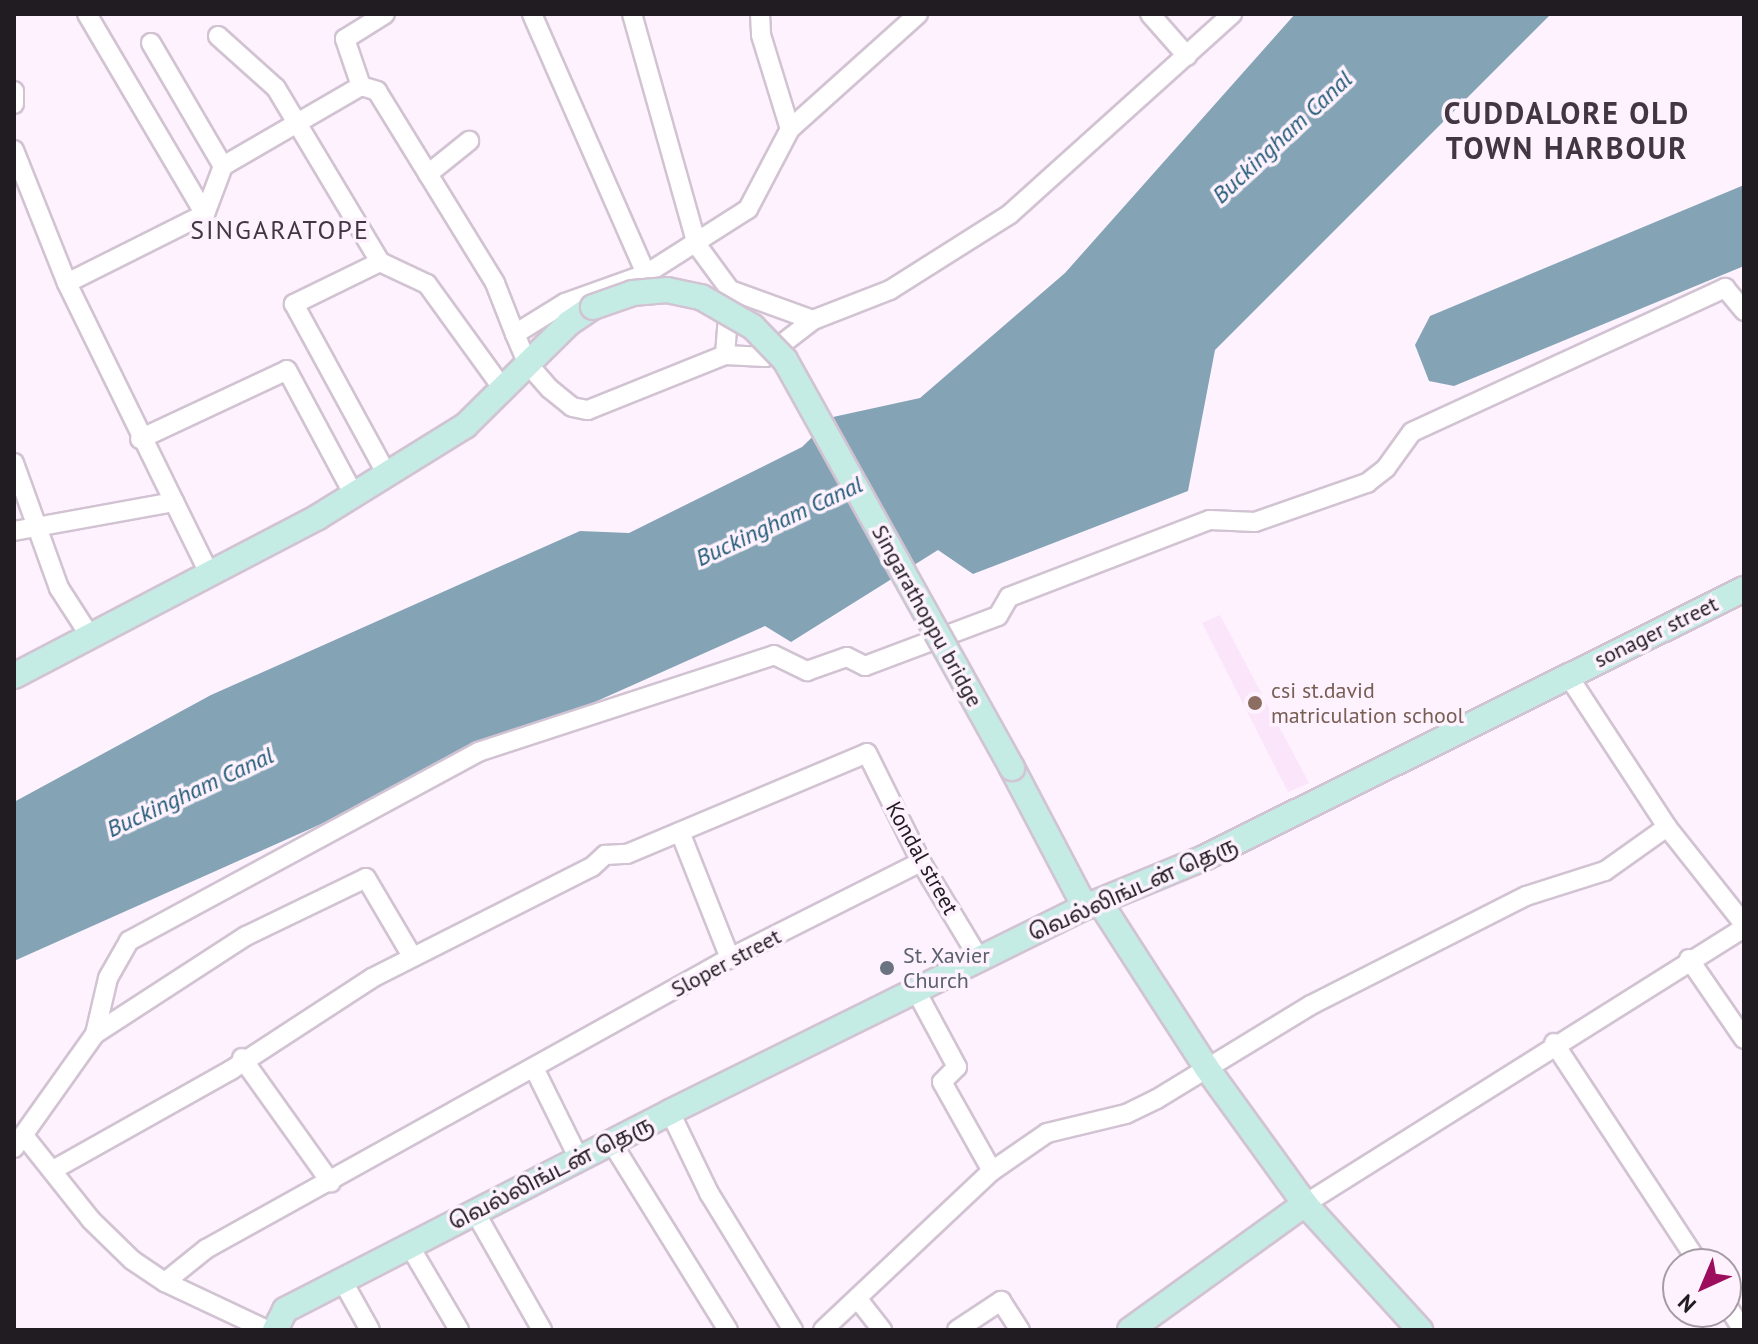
<!DOCTYPE html>
<html>
<head>
<meta charset="utf-8">
<style>
  body { margin:0 }
  #map { position:relative; width:1758px; height:1344px; overflow:hidden; background:#fef2fe; font-family:"PT Sans","Noto Sans Tamil",sans-serif }
  div>[style] { position:absolute }
  [style*='--x'] { left:calc(var(--x)*1px); top:calc(var(--y)*1px); width:calc(var(--w)*1px); rotate:calc(var(--a)*1deg) }
  .built>* { inset:0; background:#fae5fb }
  .water>* { inset:0; background:#84a4b6 }
  .roads { filter:drop-shadow(2px 0 #d2c3d3) drop-shadow(-2px 0 #d2c3d3) drop-shadow(0 2px #d2c3d3) drop-shadow(0 -2px #d2c3d3) }
  .street>* { height:18px; margin:-9px; padding:0 9px; transform-origin:9px; border-radius:9px; background:#fff }
  .secondary>* { height:24px; margin:-12px; padding:0 12px; transform-origin:12px; border-radius:12px; background:#c5ece4 }
  .bridges { filter:drop-shadow(2px 0 #d2c3d3) drop-shadow(-2px 0 #d2c3d3) drop-shadow(0 2px #d2c3d3) drop-shadow(0 -2px #d2c3d3) }
  .secondary-bridge>* { height:24px; margin:-12px; padding:0 12px; transform-origin:12px; border-radius:12px; background:#c5ece4 }
  .dots>* { width:22px; height:22px; translate:-50% -50%; box-sizing:border-box; border:4px solid #fef2fe; border-radius:50% }
  span { translate:-50% -50%; white-space:nowrap; text-align:center; line-height:1.15; -webkit-text-stroke:7px #fef2fe; paint-order:stroke }
  .street-label { font-size:22px; color:#211c21 }
  .education-label { font-size:22px; color:#785e54 }
  .left { translate:0 -50%; text-align:left }
  .worship-label { font-size:22px; color:#5b616d }
  .water-label { font-size:24px; color:#225b76; font-style:italic }
  .quarter-label { font-size:26px; color:#423643; letter-spacing:2px }
  .district-label { font-size:30px; color:#423643; font-weight:700; letter-spacing:2px }
  .frame { position:absolute; inset:0; border:16px solid #211c21; pointer-events:none }
  .north { position:absolute; left:1662px; top:1248px; width:80px; height:80px; box-sizing:border-box; background:#fef2fe; border:2px solid #a69ca6; border-radius:50%; rotate:224deg; font-size:22px; font-weight:700; line-height:32px; text-align:center; color:#211c21 }
  .north::after { content:''; display:block; margin:auto; width:28px; height:36px; background:#9c0e5d; clip-path:polygon(50% 0,100% 100%,50% 72%,0 100%) }
</style>
</head>
<body>
<div id="map">
  <div class="built">
    <div style="clip-path:polygon(1220px 615px,1309px 783px,1288px 792px,1202px 623px)"></div>
  </div>
  <div class="water">
    <div style="clip-path:polygon(1295px 14px,1551px 14px,1215px 350px,1188px 491px,973px 574px,938px 550px,791px 642px,765px 626px,14px 961px,14px 802px,211px 695px,580px 531px,629px 533px,802px 447px,833px 417px,920px 398px,1065px 273px)"></div>
    <div style="clip-path:polygon(1744px 185px,1744px 266px,1454px 386px,1429px 381px,1415px 345px,1430px 316px)"></div>
  </div>
  <div class="roads">
    <div class="street">
      <div style="--x:87;--y:14;--w:232;--a:59.5"></div>
      <div style="--x:532;--y:14;--w:284;--a:66.3"></div>
      <div style="--x:760;--y:14;--w:21;--a:87"></div>
      <div style="--x:761;--y:35;--w:98;--a:72.9"></div>
      <div style="--x:1150;--y:14;--w:56;--a:48.6"></div>
      <div style="--x:218;--y:36;--w:78;--a:41.9"></div>
      <div style="--x:276;--y:88;--w:203;--a:59.1"></div>
      <div style="--x:380;--y:262;--w:96;--a:154"></div>
      <div style="--x:294;--y:304;--w:192;--a:61.4"></div>
      <div style="--x:151;--y:43;--w:143;--a:59.7"></div>
      <div style="--x:361;--y:86;--w:17;--a:17"></div>
      <div style="--x:377;--y:91;--w:225;--a:58.4"></div>
      <div style="--x:495;--y:283;--w:55;--a:68.6"></div>
      <div style="--x:515;--y:334;--w:59;--a:-31.8"></div>
      <div style="--x:565;--y:303;--w:86;--a:-19.7"></div>
      <div style="--x:646;--y:274;--w:121;--a:-32.5"></div>
      <div style="--x:748;--y:209;--w:90;--a:-62.3"></div>
      <div style="--x:790;--y:129;--w:172;--a:-41.9"></div>
      <div style="--x:14;--y:91;--w:13;--a:90"></div>
      <div style="--x:14;--y:150;--w:143;--a:68.3"></div>
      <div style="--x:428;--y:174;--w:53;--a:-38.8"></div>
      <div style="--x:380;--y:262;--w:52;--a:25.1"></div>
      <div style="--x:427;--y:284;--w:130;--a:54.1"></div>
      <div style="--x:730;--y:290;--w:88;--a:19.9"></div>
      <div style="--x:813;--y:320;--w:83;--a:-21.3"></div>
      <div style="--x:890;--y:290;--w:142;--a:-32.3"></div>
      <div style="--x:1010;--y:214;--w:299;--a:-42"></div>
      <div style="--x:515;--y:334;--w:33;--a:67"></div>
      <div style="--x:528;--y:364;--w:33;--a:49"></div>
      <div style="--x:550;--y:389;--w:28;--a:39"></div>
      <div style="--x:572;--y:407;--w:16;--a:11"></div>
      <div style="--x:588;--y:410;--w:148;--a:-21.9"></div>
      <div style="--x:725;--y:355;--w:65;--a:-85.6"></div>
      <div style="--x:730;--y:290;--w:56;--a:-126.3"></div>
      <div style="--x:697;--y:245;--w:240;--a:-105.7"></div>
      <div style="--x:725;--y:355;--w:40;--a:2.9"></div>
      <div style="--x:765;--y:357;--w:61;--a:-37.6"></div>
      <div style="--x:140;--y:439;--w:162;--a:-25.1"></div>
      <div style="--x:287;--y:370;--w:140;--a:61.8"></div>
      <div style="--x:14;--y:463;--w:133;--a:70.2"></div>
      <div style="--x:59;--y:588;--w:54;--a:57.2"></div>
      <div style="--x:14;--y:531;--w:163;--a:-10.3"></div>
      <div style="--x:208;--y:571;--w:321;--a:-116.1"></div>
      <div style="--x:67;--y:283;--w:154;--a:-26.6"></div>
      <div style="--x:205;--y:214;--w:51;--a:-69.4"></div>
      <div style="--x:223;--y:166;--w:160;--a:-30.1"></div>
      <div style="--x:361;--y:86;--w:50;--a:-108.8"></div>
      <div style="--x:345;--y:39;--w:47;--a:-32"></div>
      <div style="--x:1573;--y:671;--w:7;--a:153"></div>
      <div style="--x:1567;--y:674;--w:183;--a:56.8"></div>
      <div style="--x:1667;--y:827;--w:124;--a:51.6"></div>
      <div style="--x:680;--y:832;--w:136;--a:68.4"></div>
      <div style="--x:1689;--y:959;--w:97;--a:55.5"></div>
      <div style="--x:95;--y:1034;--w:180;--a:-33"></div>
      <div style="--x:246;--y:936;--w:133;--a:-25.8"></div>
      <div style="--x:366;--y:878;--w:91;--a:59.5"></div>
      <div style="--x:1554;--y:1043;--w:264;--a:56.7"></div>
      <div style="--x:242;--y:1058;--w:153;--a:54.5"></div>
      <div style="--x:535;--y:1070;--w:99;--a:63.7"></div>
      <div style="--x:670;--y:1112;--w:90;--a:64.3"></div>
      <div style="--x:709;--y:1193;--w:161;--a:58.5"></div>
      <div style="--x:25;--y:1137;--w:106;--a:51.5"></div>
      <div style="--x:91;--y:1220;--w:57;--a:44.3"></div>
      <div style="--x:132;--y:1260;--w:40;--a:34"></div>
      <div style="--x:165;--y:1282;--w:113;--a:25.2"></div>
      <div style="--x:612;--y:1143;--w:220;--a:58.2"></div>
      <div style="--x:14;--y:1148;--w:140;--a:-54.6"></div>
      <div style="--x:95;--y:1034;--w:57;--a:-76.9"></div>
      <div style="--x:108;--y:978;--w:43;--a:-60.4"></div>
      <div style="--x:129;--y:941;--w:397;--a:-28.4"></div>
      <div style="--x:478;--y:752;--w:311;--a:-18.1"></div>
      <div style="--x:774;--y:655;--w:37;--a:26"></div>
      <div style="--x:807;--y:671;--w:42;--a:-19.3"></div>
      <div style="--x:847;--y:657;--w:20;--a:27"></div>
      <div style="--x:865;--y:666;--w:142;--a:-20.6"></div>
      <div style="--x:998;--y:616;--w:22;--a:-60"></div>
      <div style="--x:1009;--y:597;--w:215;--a:-21"></div>
      <div style="--x:1210;--y:520;--w:45;--a:2.5"></div>
      <div style="--x:1255;--y:522;--w:119;--a:-19.2"></div>
      <div style="--x:1367;--y:483;--w:24;--a:-38"></div>
      <div style="--x:1386;--y:468;--w:44;--a:-54.2"></div>
      <div style="--x:1412;--y:432;--w:345;--a:-24.7"></div>
      <div style="--x:1725;--y:288;--w:30;--a:50"></div>
      <div style="--x:53;--y:1170;--w:204;--a:-29.3"></div>
      <div style="--x:231;--y:1070;--w:168;--a:-33.1"></div>
      <div style="--x:372;--y:978;--w:246;--a:-26.8"></div>
      <div style="--x:592;--y:867;--w:18;--a:-43"></div>
      <div style="--x:605;--y:855;--w:22;--a:-3"></div>
      <div style="--x:627;--y:854;--w:260;--a:-22.8"></div>
      <div style="--x:867;--y:753;--w:122;--a:63.6"></div>
      <div style="--x:921;--y:862;--w:114;--a:59"></div>
      <div style="--x:992;--y:1171;--w:67;--a:-34.6"></div>
      <div style="--x:1047;--y:1133;--w:81;--a:-13.5"></div>
      <div style="--x:1126;--y:1114;--w:34;--a:-26"></div>
      <div style="--x:1157;--y:1099;--w:180;--a:-31.4"></div>
      <div style="--x:1311;--y:1005;--w:241;--a:-26.9"></div>
      <div style="--x:1526;--y:896;--w:83;--a:-17.6"></div>
      <div style="--x:1605;--y:871;--w:76;--a:-35.4"></div>
      <div style="--x:1305;--y:1204;--w:519;--a:-32.16"></div>
      <div style="--x:475;--y:1212;--w:136;--a:60.4"></div>
      <div style="--x:409;--y:1245;--w:99;--a:59.5"></div>
      <div style="--x:342;--y:1280;--w:57;--a:60.8"></div>
      <div style="--x:165;--y:1282;--w:53;--a:-38.8"></div>
      <div style="--x:206;--y:1249;--w:599;--a:-29.05"></div>
      <div style="--x:730;--y:958;--w:214;--a:-26.7"></div>
      <div style="--x:857;--y:1298;--w:41;--a:52"></div>
      <div style="--x:1726;--y:1304;--w:31;--a:57"></div>
      <div style="--x:823;--y:1330;--w:232;--a:-43.3"></div>
      <div style="--x:992;--y:1171;--w:102;--a:-119.3"></div>
      <div style="--x:942;--y:1082;--w:21;--a:-45"></div>
      <div style="--x:957;--y:1067;--w:86;--a:-118.3"></div>
      <div style="--x:957;--y:1330;--w:53;--a:-33.4"></div>
      <div style="--x:1001;--y:1301;--w:35;--a:57"></div>
    </div>
    <div class="secondary">
      <div style="--x:14;--y:676;--w:343;--a:-27.6"></div>
      <div style="--x:318;--y:517;--w:173;--a:-31.8"></div>
      <div style="--x:465;--y:426;--w:146;--a:-44.7"></div>
      <div style="--x:569;--y:323;--w:29;--a:-34"></div>
      <div style="--x:1012;--y:768;--w:157;--a:62.3"></div>
      <div style="--x:1101;--y:904;--w:194;--a:57.2"></div>
      <div style="--x:1206;--y:1067;--w:169;--a:54.1"></div>
      <div style="--x:1305;--y:1204;--w:171;--a:47.6"></div>
      <div style="--x:275;--y:1330;--w:22;--a:-63"></div>
      <div style="--x:285;--y:1310;--w:433;--a:-27.2"></div>
      <div style="--x:670;--y:1112;--w:463;--a:-26.3"></div>
      <div style="--x:1085;--y:907;--w:129;--a:-22.4"></div>
      <div style="--x:1204;--y:858;--w:603;--a:-26.48"></div>
      <div style="--x:1130;--y:1330;--w:216;--a:-35.8"></div>
    </div>
  </div>
  <div class="bridges">
    <div class="secondary-bridge">
      <div style="--x:593;--y:307;--w:42;--a:-19.3"></div>
      <div style="--x:633;--y:293;--w:34;--a:-5"></div>
      <div style="--x:667;--y:290;--w:35;--a:12"></div>
      <div style="--x:701;--y:297;--w:60;--a:30"></div>
      <div style="--x:753;--y:327;--w:46;--a:45.9"></div>
      <div style="--x:785;--y:360;--w:467;--a:60.9"></div>
    </div>
  </div>
  <div class="dots">
    <div style="left:1255px;top:703px;background:#8d6e63"></div>
    <div style="left:887px;top:968px;background:#6b7280"></div>
  </div>
  <div class="street-label">
    <span style="left:927px;top:616px;rotate:61deg">Singarathoppu bridge</span>
    <span style="left:1656px;top:632px;rotate:-26deg">sonager street</span>
    <span style="left:922px;top:858px;rotate:61deg">Kondal street</span>
    <span style="left:1133px;top:889px;rotate:-24deg">வெல்லிங்டன் தெரு</span>
    <span style="left:726px;top:963px;rotate:-28deg">Sloper street</span>
    <span style="left:551px;top:1173px;rotate:-27deg">வெல்லிங்டன் தெரு</span>
  </div>
  <div class="education-label">
    <span class="left" style="left:1271px;top:703px">csi st.david<br>matriculation school</span>
  </div>
  <div class="worship-label">
    <span class="left" style="left:903px;top:968px">St. Xavier<br>Church</span>
  </div>
  <div class="water-label">
    <span style="left:1282px;top:137px;rotate:-43deg">Buckingham Canal</span>
    <span style="left:779px;top:521px;rotate:-25deg">Buckingham Canal</span>
    <span style="left:190px;top:792px;rotate:-25deg">Buckingham Canal</span>
  </div>
  <div class="quarter-label">
    <span style="left:280px;top:230px">SINGARATOPE</span>
  </div>
  <div class="district-label">
    <span style="left:1567px;top:130px">CUDDALORE OLD<br>TOWN HARBOUR</span>
  </div>
  <div class="frame"></div>
  <div class="north">N</div>
</div>
</body>
</html>
